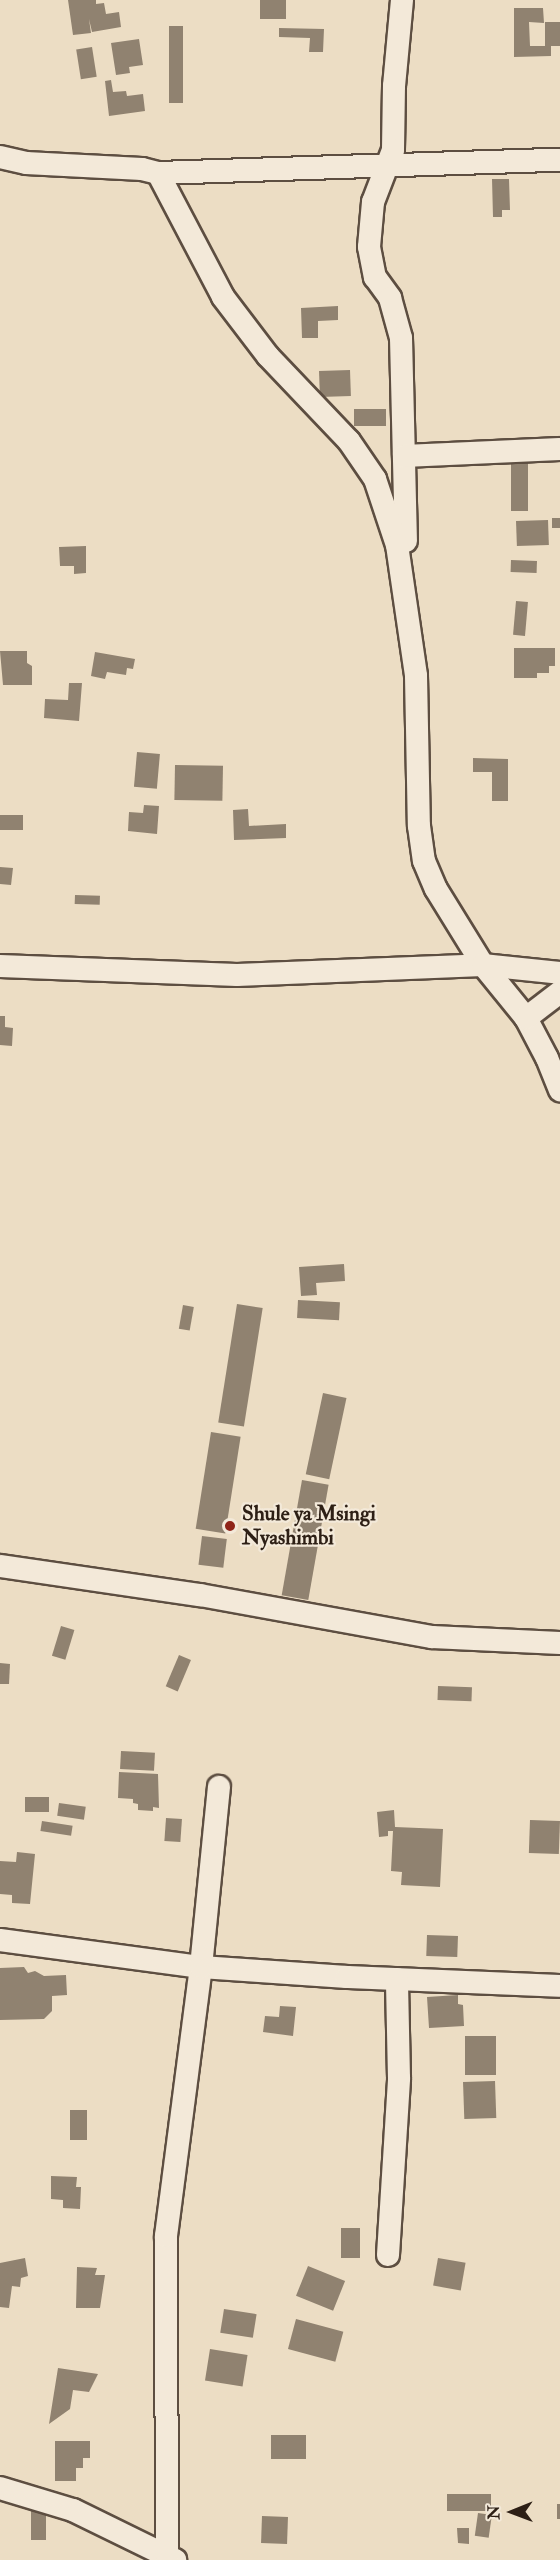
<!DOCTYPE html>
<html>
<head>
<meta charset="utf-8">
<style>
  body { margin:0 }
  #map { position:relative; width:560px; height:2560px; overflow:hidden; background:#ecddc4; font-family:"IM FELL Double Pica",serif }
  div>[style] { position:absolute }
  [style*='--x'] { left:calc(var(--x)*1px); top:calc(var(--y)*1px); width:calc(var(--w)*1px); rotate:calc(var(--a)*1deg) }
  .building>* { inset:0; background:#908270; transform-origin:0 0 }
  .roads { filter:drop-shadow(2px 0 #5d4e41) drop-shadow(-2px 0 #5d4e41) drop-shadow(0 2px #5d4e41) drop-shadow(0 -2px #5d4e41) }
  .minor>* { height:22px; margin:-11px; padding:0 11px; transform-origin:11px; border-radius:11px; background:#f3e9d9 }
  .dots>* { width:16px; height:16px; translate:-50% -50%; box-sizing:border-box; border:3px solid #f3e9d9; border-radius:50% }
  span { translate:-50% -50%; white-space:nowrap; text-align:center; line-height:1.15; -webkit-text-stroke:4.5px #f3e9d9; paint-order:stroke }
  .poi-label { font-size:21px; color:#2d1f15; font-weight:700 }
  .left { translate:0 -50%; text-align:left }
  .north { position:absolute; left:482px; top:2482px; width:60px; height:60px; -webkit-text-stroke:4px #f3e9d9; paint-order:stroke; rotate:269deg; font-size:16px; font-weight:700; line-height:24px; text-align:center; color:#2d1f15 }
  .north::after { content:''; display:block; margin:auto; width:21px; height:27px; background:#2d1f15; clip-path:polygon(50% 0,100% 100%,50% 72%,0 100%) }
</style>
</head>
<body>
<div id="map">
  <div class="building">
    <div style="clip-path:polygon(68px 0,96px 0,96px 4px,104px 3px,106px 14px,119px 12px,121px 27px,92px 32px,89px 19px,91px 33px,73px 35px)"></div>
    <div style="left:260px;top:0;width:26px;height:19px"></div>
    <div style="clip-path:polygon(514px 8px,543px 8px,544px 23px,529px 22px,530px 46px,545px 46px,545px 22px,560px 22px,560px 46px,551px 46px,551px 56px,514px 57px)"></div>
    <div style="left:169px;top:26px;width:14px;height:77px"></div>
    <div style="clip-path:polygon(279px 28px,324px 29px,323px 52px,309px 52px,310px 38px,279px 37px)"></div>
    <div style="clip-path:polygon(139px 39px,143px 65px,129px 67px,130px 73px,116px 75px,111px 43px)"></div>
    <div style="left:92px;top:47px;width:30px;height:16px;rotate:81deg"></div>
    <div style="clip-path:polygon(111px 80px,113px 92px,126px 91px,127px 96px,143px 94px,145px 111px,109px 116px,105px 81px)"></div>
    <div style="clip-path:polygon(492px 179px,509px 179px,510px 210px,502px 210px,502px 217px,493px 217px)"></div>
    <div style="clip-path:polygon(338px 306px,338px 320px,318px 321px,318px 338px,302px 338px,301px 308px)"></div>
    <div style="left:350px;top:370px;width:26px;height:31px;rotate:88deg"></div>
    <div style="left:354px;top:409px;width:32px;height:17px"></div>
    <div style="left:511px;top:463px;width:17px;height:48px"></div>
    <div style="left:552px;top:518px;width:8px;height:10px"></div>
    <div style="left:548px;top:520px;width:25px;height:32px;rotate:88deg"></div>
    <div style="clip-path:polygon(86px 546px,86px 573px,74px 574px,74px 566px,60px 566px,59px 547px)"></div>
    <div style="left:511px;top:560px;width:26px;height:12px;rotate:2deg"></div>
    <div style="left:516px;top:601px;width:12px;height:34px;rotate:5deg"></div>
    <div style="clip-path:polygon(514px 648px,555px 648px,555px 666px,549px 666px,549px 673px,537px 673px,537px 678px,514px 678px)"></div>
    <div style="clip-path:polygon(0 651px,27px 651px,27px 663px,32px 666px,32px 685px,3px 685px)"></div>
    <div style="clip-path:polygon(95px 652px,135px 659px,133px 669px,127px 668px,126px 675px,107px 672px,105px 679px,91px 676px)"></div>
    <div style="clip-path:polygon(69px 683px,82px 683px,79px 721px,44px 718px,45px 699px,68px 700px)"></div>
    <div style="left:137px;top:752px;width:23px;height:35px;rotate:5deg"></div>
    <div style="clip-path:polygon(473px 758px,508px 759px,508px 801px,492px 801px,492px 772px,473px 772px)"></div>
    <div style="left:175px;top:765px;width:48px;height:35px;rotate:1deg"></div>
    <div style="clip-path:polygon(144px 805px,159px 806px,157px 834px,128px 831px,129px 812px,143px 813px)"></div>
    <div style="clip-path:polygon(248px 809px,249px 826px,286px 824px,286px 838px,234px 840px,233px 810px)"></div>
    <div style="left:0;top:815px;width:23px;height:15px"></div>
    <div style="clip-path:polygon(0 867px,13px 868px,11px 885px,0 884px)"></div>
    <div style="left:75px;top:895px;width:25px;height:9px;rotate:2deg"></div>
    <div style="clip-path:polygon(0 1016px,5px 1016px,5px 1027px,13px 1028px,12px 1046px,0 1045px)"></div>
    <div style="clip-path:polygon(344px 1264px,345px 1281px,316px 1283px,317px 1295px,301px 1296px,299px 1267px)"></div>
    <div style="left:298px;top:1300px;width:42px;height:18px;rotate:3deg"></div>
    <div style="left:237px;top:1304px;width:26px;height:120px;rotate:9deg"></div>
    <div style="left:183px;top:1305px;width:11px;height:24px;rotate:10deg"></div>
    <div style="left:323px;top:1393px;width:24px;height:83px;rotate:12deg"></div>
    <div style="left:211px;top:1432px;width:30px;height:98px;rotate:9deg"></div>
    <div style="left:302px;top:1480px;width:27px;height:117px;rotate:10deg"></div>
    <div style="left:202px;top:1536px;width:25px;height:29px;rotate:7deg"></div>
    <div style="left:61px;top:1626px;width:14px;height:31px;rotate:17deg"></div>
    <div style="left:179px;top:1655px;width:13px;height:34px;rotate:23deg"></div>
    <div style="clip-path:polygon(0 1663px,10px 1664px,9px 1684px,0 1684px)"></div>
    <div style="left:438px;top:1686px;width:34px;height:14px;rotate:2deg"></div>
    <div style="left:121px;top:1751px;width:34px;height:18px;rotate:3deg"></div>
    <div style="clip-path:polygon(119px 1772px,158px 1774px,159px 1808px,153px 1807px,153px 1811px,138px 1810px,138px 1804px,133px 1803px,133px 1799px,118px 1798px)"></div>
    <div style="left:25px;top:1797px;width:24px;height:15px"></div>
    <div style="left:59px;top:1803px;width:27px;height:13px;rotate:8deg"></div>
    <div style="clip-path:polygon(394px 1810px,395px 1827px,443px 1829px,440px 1887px,401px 1885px,402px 1872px,391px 1871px,393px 1831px,388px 1831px,388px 1836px,379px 1837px,377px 1812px)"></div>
    <div style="left:166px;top:1818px;width:16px;height:23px;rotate:4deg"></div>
    <div style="left:530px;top:1820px;width:30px;height:33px;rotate:2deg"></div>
    <div style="left:42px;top:1821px;width:31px;height:10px;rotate:9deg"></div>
    <div style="clip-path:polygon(17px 1852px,35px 1854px,30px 1904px,12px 1903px,12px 1895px,0 1894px,0 1861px,16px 1862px)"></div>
    <div style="left:427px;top:1935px;width:31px;height:21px;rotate:2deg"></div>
    <div style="clip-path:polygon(24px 1967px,28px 1973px,35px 1971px,44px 1976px,66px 1975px,67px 1995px,52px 1996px,52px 2011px,44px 2019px,0 2020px,0 1968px)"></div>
    <div style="clip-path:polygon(458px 1995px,458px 2004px,463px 2005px,464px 2026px,429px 2028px,427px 1997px)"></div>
    <div style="clip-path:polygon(280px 2006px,296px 2007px,293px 2036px,263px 2032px,265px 2016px,279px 2017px)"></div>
    <div style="left:465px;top:2036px;width:31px;height:39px"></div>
    <div style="left:495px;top:2081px;width:37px;height:32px;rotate:88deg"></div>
    <div style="left:70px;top:2110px;width:17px;height:30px"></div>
    <div style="clip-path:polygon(51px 2176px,77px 2177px,76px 2187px,81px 2187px,80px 2209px,63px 2208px,63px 2200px,51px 2199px)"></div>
    <div style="left:341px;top:2228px;width:19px;height:30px"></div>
    <div style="clip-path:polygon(25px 2258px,28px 2276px,21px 2278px,20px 2287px,12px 2286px,9px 2308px,0 2307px,0 2263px)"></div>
    <div style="left:438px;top:2258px;width:28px;height:28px;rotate:10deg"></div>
    <div style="left:308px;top:2266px;width:40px;height:32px;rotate:22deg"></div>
    <div style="clip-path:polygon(77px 2267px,97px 2268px,95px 2275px,105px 2275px,100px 2308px,76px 2308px)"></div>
    <div style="left:224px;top:2309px;width:33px;height:24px;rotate:9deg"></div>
    <div style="left:296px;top:2319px;width:49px;height:31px;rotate:15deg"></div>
    <div style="left:210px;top:2349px;width:38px;height:32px;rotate:9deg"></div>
    <div style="clip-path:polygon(58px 2368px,98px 2374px,89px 2392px,73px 2390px,70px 2409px,49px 2424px)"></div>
    <div style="left:271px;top:2435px;width:35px;height:24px"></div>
    <div style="clip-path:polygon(55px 2441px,90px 2441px,90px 2458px,83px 2458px,83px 2468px,76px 2468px,76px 2481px,55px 2481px)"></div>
    <div style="left:491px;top:2494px;width:17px;height:44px;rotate:90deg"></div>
    <div style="left:557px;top:2504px;width:3px;height:15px"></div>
    <div style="left:31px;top:2511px;width:15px;height:29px"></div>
    <div style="left:478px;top:2513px;width:14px;height:23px;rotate:8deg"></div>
    <div style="left:262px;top:2516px;width:26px;height:27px;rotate:2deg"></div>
    <div style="clip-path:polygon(457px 2528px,469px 2528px,469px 2544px,458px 2543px)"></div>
  </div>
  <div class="roads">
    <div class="minor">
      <div style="--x:402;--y:0;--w:86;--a:95.3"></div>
      <div style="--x:394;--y:86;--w:64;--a:90.9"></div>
      <div style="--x:393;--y:150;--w:56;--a:111"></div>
      <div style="--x:373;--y:202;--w:45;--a:95.1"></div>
      <div style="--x:369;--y:247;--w:31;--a:79"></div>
      <div style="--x:375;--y:277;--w:26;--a:54"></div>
      <div style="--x:390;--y:298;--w:41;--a:74.6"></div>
      <div style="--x:401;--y:338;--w:203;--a:88.6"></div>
      <div style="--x:0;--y:157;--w:27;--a:13"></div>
      <div style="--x:26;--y:163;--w:116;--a:3"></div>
      <div style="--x:142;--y:169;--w:16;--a:14"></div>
      <div style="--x:158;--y:173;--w:140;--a:62.3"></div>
      <div style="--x:223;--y:297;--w:74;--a:52.7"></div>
      <div style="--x:268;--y:356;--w:117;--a:46.4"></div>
      <div style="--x:349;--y:441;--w:46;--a:55.6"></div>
      <div style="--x:375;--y:479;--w:70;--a:71.6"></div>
      <div style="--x:397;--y:545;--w:132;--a:81.7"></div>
      <div style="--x:416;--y:676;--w:150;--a:88.9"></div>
      <div style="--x:419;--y:826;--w:35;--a:82"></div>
      <div style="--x:424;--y:861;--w:30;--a:67"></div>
      <div style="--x:436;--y:889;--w:89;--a:58.3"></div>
      <div style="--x:483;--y:965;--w:68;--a:50.9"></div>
      <div style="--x:526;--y:1018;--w:45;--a:62.3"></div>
      <div style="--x:547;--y:1058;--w:35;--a:68"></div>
      <div style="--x:158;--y:173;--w:402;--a:-1.9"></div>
      <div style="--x:404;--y:456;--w:156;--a:-2.6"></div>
      <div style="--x:0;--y:966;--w:237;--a:2.2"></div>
      <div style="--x:237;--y:975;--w:246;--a:-2.3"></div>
      <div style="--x:483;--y:965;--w:77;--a:5.9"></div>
      <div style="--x:526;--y:1018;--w:43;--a:-37.4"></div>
      <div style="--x:0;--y:1566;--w:202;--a:8.3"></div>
      <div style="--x:200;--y:1595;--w:236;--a:10.3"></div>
      <div style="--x:432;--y:1637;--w:128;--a:2.7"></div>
      <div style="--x:0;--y:1940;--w:203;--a:7.7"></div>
      <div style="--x:201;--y:1967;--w:146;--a:3.9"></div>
      <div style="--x:347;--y:1977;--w:213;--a:2.4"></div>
      <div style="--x:388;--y:2255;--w:177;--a:-86.4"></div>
      <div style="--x:399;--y:2078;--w:99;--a:-91.2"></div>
      <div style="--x:0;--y:2488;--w:76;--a:16.8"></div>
      <div style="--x:73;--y:2510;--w:114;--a:26.1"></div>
      <div style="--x:167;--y:2556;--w:320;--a:-90.2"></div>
      <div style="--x:166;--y:2236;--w:271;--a:-82.6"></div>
      <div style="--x:201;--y:1967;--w:181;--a:-84.3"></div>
    </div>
  </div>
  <div class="dots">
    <div style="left:230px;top:1526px;background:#8f2418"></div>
  </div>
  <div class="poi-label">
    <span class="left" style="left:242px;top:1526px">Shule ya Msingi<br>Nyashimbi</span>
  </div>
  <div class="north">N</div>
</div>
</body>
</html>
